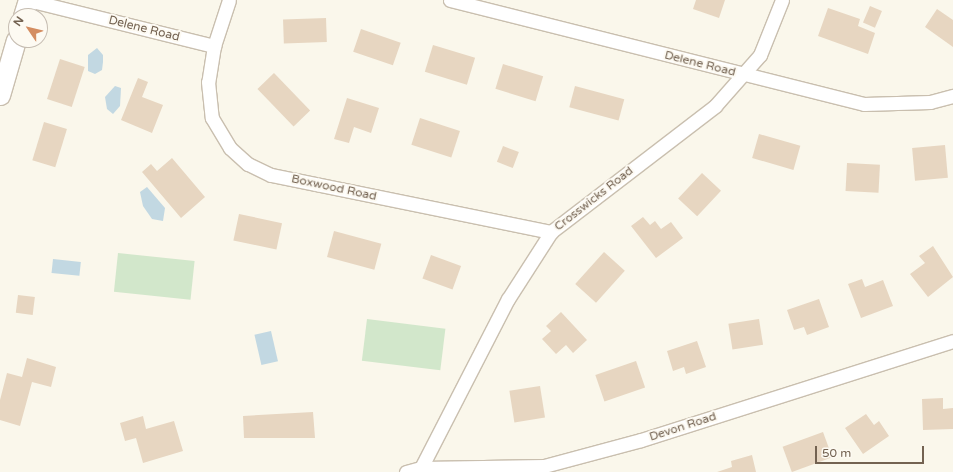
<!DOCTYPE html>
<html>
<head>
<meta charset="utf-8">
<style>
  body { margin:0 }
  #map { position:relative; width:953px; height:472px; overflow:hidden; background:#faf7eb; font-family:"Varela Round",sans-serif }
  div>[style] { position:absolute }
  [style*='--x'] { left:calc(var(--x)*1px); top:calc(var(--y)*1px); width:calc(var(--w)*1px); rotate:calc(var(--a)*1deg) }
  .green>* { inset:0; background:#d2e7cb; transform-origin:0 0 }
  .water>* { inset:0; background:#c2d8e2; transform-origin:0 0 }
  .building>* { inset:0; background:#e7d6c1; transform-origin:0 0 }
  .roads { filter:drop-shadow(1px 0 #c9bfaf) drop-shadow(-1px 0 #c9bfaf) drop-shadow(0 1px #c9bfaf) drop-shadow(0 -1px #c9bfaf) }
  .street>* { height:13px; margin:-6.5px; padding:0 6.5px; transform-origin:6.5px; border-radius:6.5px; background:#fff }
  .secondary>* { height:19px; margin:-9.5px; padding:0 9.5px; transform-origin:9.5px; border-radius:9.5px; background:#fff }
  span { translate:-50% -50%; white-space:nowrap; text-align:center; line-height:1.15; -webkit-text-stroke:4px #fdfaf2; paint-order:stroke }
  .street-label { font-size:12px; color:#736251 }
  .north { position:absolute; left:8px; top:8px; width:40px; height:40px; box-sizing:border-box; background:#fdfaf2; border:1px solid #c6bdb2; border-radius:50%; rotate:305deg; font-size:11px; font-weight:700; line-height:16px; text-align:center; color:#736251 }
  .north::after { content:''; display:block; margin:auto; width:14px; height:18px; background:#d48d61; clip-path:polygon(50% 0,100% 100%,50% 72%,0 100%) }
  .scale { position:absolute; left:815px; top:446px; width:109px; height:18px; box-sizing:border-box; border:2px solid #736251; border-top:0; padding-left:5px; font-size:12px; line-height:14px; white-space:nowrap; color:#736251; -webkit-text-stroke:3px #fdfaf2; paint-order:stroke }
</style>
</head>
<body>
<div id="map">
  <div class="green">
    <div style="left:118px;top:253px;width:77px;height:39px;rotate:6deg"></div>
    <div style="left:367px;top:319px;width:79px;height:42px;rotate:7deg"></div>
  </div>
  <div class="water">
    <div style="clip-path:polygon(97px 48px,103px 55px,103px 62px,102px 70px,95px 74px,88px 71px,88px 55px)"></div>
    <div style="clip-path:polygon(115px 86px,121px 88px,120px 106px,113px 114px,107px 109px,105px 97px)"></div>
    <div style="clip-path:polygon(147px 187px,165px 208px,163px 221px,152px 219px,143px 206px,140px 192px)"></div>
    <div style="left:53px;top:259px;width:28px;height:14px;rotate:6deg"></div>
    <div style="left:271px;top:331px;width:31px;height:17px;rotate:77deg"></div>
  </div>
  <div class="building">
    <div style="clip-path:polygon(696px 0,725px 0,719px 18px,693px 9px)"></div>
    <div style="left:870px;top:6px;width:13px;height:18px;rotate:23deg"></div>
    <div style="clip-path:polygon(828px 8px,860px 19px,858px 26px,875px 33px,868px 54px,818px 36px)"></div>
    <div style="clip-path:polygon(937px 9px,953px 20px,953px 47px,925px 27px)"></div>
    <div style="left:326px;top:18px;width:24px;height:43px;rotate:88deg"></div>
    <div style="left:361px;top:29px;width:42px;height:24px;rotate:19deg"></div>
    <div style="left:433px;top:45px;width:44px;height:28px;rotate:17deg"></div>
    <div style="left:60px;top:59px;width:26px;height:42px;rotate:18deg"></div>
    <div style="left:503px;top:64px;width:42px;height:26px;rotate:17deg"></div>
    <div style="left:274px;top:73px;width:52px;height:23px;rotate:46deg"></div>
    <div style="clip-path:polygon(138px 78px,148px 82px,142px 97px,163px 105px,152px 133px,121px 120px)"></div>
    <div style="left:575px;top:86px;width:51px;height:22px;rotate:15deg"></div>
    <div style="clip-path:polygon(347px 98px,379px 108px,371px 133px,354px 127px,349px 143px,334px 139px)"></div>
    <div style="left:420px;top:118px;width:42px;height:28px;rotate:18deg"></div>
    <div style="left:44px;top:122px;width:24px;height:40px;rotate:17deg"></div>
    <div style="left:759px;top:134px;width:43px;height:25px;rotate:16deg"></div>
    <div style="left:945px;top:145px;width:33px;height:33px;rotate:85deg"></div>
    <div style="left:503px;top:146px;width:17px;height:17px;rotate:21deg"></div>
    <div style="clip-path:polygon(172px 158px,205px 197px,181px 218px,142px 172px,151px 164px,157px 171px)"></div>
    <div style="left:847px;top:163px;width:33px;height:28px;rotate:3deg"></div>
    <div style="left:702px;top:173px;width:26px;height:35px;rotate:43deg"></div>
    <div style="left:239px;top:214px;width:44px;height:27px;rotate:12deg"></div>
    <div style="clip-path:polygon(643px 217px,650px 225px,655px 221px,661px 229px,671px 222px,683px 238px,656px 258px,631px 226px)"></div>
    <div style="left:334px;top:231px;width:49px;height:27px;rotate:15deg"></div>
    <div style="clip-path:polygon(933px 246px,953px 277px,928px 297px,910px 274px,925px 263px,919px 256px)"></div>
    <div style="left:604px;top:252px;width:28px;height:43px;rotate:42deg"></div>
    <div style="left:431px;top:255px;width:32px;height:25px;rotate:20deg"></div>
    <div style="clip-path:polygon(862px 279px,865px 287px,883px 280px,893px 306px,861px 318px,848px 284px)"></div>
    <div style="left:18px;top:295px;width:17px;height:18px;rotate:7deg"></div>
    <div style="clip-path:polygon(819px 299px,829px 327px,807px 335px,804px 327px,794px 330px,787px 310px)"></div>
    <div style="clip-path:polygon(561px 312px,587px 340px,573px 353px,566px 345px,556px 354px,542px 339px,551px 331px,546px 326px)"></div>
    <div style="left:759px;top:319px;width:26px;height:31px;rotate:81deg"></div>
    <div style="clip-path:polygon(697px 341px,706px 367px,686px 374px,684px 367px,673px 371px,667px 351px)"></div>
    <div style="clip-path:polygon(27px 358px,56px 367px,51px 387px,32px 382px,20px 426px,0 420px,0 400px,7px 373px,22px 377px)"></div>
    <div style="left:636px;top:361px;width:28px;height:43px;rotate:71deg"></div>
    <div style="left:540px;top:386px;width:32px;height:31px;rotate:81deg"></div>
    <div style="clip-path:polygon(943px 398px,943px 409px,953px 408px,953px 429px,923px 430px,922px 399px)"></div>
    <div style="clip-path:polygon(313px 412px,315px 438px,244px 438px,243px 416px)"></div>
    <div style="clip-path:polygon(866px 414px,874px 425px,879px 421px,889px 436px,863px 454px,845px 428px)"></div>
    <div style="clip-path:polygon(143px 416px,146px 429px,174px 421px,183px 451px,143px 463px,136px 438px,125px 441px,120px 423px)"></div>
    <div style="left:823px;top:432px;width:27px;height:43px;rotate:70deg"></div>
    <div style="clip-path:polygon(752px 455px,756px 472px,717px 472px,732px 467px,731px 461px)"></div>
  </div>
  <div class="roads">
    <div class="street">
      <div style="--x:28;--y:0;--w:192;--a:13.9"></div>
      <div style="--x:214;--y:46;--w:48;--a:-71.9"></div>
      <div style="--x:450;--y:0;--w:427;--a:14.1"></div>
      <div style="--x:864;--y:104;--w:66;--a:-1.7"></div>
      <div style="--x:930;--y:102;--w:24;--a:-15"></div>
      <div style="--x:214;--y:46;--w:36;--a:99"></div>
      <div style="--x:208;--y:82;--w:36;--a:84"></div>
      <div style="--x:212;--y:118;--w:35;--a:59"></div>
      <div style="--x:230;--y:148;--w:24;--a:42"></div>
      <div style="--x:248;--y:164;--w:25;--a:26"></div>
      <div style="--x:271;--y:175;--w:286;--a:11.5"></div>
      <div style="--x:406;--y:472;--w:16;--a:-15"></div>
      <div style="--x:421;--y:468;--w:123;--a:-0.9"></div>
      <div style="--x:544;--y:466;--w:100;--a:-15"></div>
      <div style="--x:641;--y:440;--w:327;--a:-17.6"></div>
      <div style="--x:422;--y:472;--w:4;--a:-104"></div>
      <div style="--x:421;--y:468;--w:190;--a:-62.8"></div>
      <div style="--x:508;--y:299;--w:80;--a:-57.3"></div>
      <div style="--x:551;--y:232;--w:207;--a:-37.5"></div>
      <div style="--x:715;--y:106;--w:68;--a:-48.6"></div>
      <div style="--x:760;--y:55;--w:59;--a:-68.2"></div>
    </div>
    <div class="secondary">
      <div style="--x:23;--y:16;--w:17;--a:-73"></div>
      <div style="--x:0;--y:95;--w:57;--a:-73.8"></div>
    </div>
  </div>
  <div class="street-label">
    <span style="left:144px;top:29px;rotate:14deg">Delene Road</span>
    <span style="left:700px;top:64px;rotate:14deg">Delene Road</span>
    <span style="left:334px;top:188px;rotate:12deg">Boxwood Road</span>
    <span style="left:594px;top:199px;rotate:-38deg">Crosswicks Road</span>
    <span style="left:683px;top:427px;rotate:-18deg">Devon Road</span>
  </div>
  <div class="north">N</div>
  <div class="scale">50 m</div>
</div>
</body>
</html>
